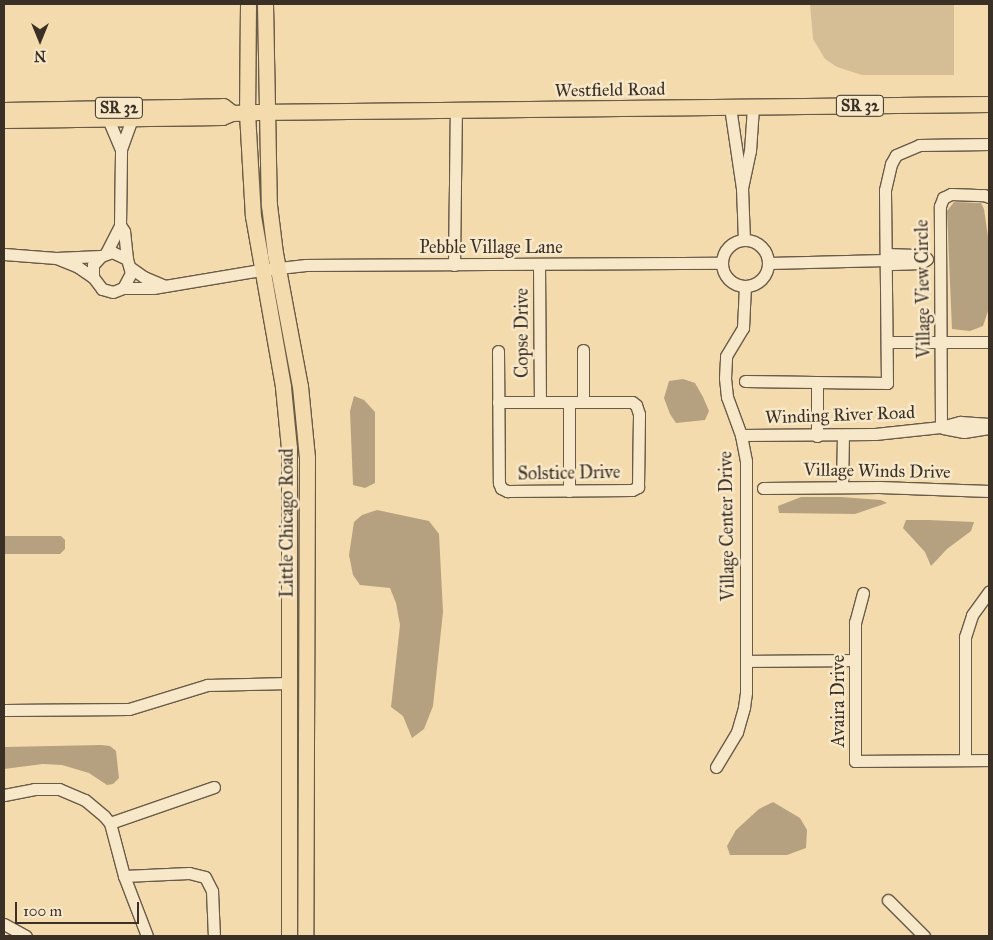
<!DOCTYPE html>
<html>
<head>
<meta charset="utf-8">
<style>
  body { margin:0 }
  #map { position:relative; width:993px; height:940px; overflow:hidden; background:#f4dbad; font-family:"IM FELL Great Primer",serif }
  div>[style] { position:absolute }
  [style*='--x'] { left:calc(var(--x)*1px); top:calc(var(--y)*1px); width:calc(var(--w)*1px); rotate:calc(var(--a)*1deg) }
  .green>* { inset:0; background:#d5be96 }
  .water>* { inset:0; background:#b5a17f }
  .roads { filter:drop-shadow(1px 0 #695b48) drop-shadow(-1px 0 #695b48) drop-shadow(0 1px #695b48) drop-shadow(0 -1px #695b48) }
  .minor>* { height:11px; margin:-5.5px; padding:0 5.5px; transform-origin:5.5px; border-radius:5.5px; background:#f8e8ca }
  .minor>.ring { margin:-5.5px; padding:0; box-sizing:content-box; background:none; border:11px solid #f8e8ca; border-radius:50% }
  .major>* { height:15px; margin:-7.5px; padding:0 7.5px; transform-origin:7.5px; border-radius:7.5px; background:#f4dbad }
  span { translate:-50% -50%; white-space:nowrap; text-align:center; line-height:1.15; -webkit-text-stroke:5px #f8e8ca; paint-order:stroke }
  .shield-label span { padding:1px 4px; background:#f8e8ca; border:1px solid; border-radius:4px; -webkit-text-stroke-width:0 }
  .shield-label { font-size:16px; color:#3b3026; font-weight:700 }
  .street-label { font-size:18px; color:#3b3026 }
  .frame { position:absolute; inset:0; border:5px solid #3b3026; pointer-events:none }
  .north { position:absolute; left:15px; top:15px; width:50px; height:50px; -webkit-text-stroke:4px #f8e8ca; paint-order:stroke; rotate:180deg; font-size:14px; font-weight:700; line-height:20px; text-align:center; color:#3b3026 }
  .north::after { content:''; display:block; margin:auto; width:18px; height:22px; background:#3b3026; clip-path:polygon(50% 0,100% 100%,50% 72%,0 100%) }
  .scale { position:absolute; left:15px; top:902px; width:124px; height:22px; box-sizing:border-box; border:2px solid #3b3026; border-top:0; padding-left:6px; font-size:15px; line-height:18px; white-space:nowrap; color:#3b3026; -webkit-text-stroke:4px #f8e8ca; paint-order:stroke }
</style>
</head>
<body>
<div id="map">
  <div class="green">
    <div style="clip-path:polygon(810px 4px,954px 4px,954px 75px,862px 75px,837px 67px,825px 59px,813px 39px)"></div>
  </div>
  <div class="water">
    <div style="clip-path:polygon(954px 202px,981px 203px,984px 209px,989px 244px,989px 308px,983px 326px,970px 331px,952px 329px,947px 211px)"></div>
    <div style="clip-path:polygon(683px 379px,695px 383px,703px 397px,709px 411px,705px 420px,676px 423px,670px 414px,664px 398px,669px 381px)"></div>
    <div style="clip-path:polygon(354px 396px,364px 400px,375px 412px,375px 483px,365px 488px,353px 485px,350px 411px)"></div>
    <div style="clip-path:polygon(801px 497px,841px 497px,881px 500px,887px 503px,855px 514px,779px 513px,778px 506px)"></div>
    <div style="clip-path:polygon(377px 510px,429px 521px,439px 534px,443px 612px,433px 706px,424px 729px,412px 738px,403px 716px,391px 707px,400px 625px,396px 603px,390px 588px,360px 585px,353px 575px,349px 555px,354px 522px,362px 515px)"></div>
    <div style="clip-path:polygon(906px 520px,928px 520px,974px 522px,971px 531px,947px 549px,931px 566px,925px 552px,903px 528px)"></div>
    <div style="clip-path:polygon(4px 536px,61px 536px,65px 540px,65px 549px,60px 554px,4px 554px)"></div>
    <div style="clip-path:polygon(101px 745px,110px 746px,116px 751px,119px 778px,113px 784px,107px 785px,89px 773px,62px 765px,43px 764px,4px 769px,4px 747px)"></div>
    <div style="clip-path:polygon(773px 802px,800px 818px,807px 830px,806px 848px,787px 855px,730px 855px,727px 846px,736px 830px,759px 809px)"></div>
  </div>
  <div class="roads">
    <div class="minor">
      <div style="--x:730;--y:107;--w:82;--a:81.6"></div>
      <div style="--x:742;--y:188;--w:38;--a:-78"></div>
      <div style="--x:750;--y:151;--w:44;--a:-86.1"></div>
      <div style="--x:108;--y:119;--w:33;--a:67"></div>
      <div style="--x:742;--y:188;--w:51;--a:87.8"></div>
      <div class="ring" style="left:722px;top:240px;width:35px;height:35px"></div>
      <div style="--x:106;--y:253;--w:31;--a:-63"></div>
      <div style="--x:4;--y:254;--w:52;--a:4.4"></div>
      <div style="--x:56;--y:258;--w:45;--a:-2.5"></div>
      <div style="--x:886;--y:254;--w:36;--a:2"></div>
      <div style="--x:922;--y:255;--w:6;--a:39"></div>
      <div style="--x:927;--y:259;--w:7;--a:146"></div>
      <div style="--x:921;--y:263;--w:35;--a:178"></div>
      <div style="--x:56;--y:258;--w:24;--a:22"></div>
      <div style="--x:78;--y:267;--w:18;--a:34"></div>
      <div style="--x:127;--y:259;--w:28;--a:-96"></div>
      <div style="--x:124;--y:231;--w:7;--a:-124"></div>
      <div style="--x:120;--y:225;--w:76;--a:-89.2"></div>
      <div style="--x:121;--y:149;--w:33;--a:-70"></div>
      <div style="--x:769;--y:263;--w:117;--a:-1.5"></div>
      <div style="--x:539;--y:264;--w:137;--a:89.6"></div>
      <div style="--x:454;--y:265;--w:155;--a:-89.3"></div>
      <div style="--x:131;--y:268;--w:16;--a:35"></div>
      <div style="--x:144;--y:277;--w:23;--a:23"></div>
      <div style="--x:123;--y:288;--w:17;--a:-62"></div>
      <div style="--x:131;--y:273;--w:15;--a:-106"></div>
      <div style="--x:127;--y:259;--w:17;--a:-155"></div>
      <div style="--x:112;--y:252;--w:12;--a:160"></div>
      <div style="--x:101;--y:256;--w:12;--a:132"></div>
      <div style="--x:93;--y:265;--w:12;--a:90"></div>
      <div style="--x:93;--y:277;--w:15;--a:53"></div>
      <div style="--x:102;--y:289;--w:11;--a:15"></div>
      <div style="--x:113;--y:292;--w:11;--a:-22"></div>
      <div style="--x:123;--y:288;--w:30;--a:0"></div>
      <div style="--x:153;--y:288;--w:109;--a:-9.5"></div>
      <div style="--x:261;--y:270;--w:45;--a:-6.3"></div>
      <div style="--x:306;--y:265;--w:416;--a:-0.3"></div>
      <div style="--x:887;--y:342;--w:102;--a:0"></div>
      <div style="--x:583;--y:350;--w:51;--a:90"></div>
      <div style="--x:498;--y:351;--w:132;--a:89.6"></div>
      <div style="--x:499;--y:483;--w:5;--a:68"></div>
      <div style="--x:501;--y:488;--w:7;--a:27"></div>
      <div style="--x:507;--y:491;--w:125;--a:-0.5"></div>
      <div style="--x:632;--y:490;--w:7;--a:-27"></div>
      <div style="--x:638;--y:487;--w:73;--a:-89.2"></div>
      <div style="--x:639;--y:414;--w:9;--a:-108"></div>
      <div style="--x:636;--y:405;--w:5;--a:-143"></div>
      <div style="--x:632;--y:402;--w:134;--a:180"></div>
      <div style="--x:745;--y:381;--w:142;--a:0.8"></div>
      <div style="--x:887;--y:383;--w:193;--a:-90.6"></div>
      <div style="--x:885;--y:190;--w:27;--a:-77"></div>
      <div style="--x:891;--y:164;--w:10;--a:-61"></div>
      <div style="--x:896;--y:155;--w:25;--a:-23"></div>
      <div style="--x:919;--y:145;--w:70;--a:-0.8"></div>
      <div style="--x:817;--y:382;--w:54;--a:90"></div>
      <div style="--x:569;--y:402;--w:89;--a:90"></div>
      <div style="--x:941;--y:427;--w:221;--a:-90.3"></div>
      <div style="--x:940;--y:206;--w:9;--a:-69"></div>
      <div style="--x:943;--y:198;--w:9;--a:-27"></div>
      <div style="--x:951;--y:194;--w:33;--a:2"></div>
      <div style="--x:984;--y:195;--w:5;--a:22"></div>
      <div style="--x:943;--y:428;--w:21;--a:11"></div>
      <div style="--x:964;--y:432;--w:25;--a:-9"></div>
      <div style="--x:741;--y:435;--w:134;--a:-0.4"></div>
      <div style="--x:875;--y:434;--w:66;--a:-6.1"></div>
      <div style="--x:941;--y:427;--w:20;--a:-15"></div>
      <div style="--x:960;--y:422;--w:29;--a:4"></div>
      <div style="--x:842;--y:487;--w:52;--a:-88.9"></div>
      <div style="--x:763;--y:488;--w:116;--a:-0.5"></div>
      <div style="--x:879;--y:487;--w:110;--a:2.1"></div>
      <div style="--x:863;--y:593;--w:30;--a:105"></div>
      <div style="--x:855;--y:622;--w:139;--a:90"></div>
      <div style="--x:855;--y:761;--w:134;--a:-0.4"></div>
      <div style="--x:746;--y:661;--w:109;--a:-0.5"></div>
      <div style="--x:4;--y:710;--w:125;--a:-0.5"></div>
      <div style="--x:129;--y:709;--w:82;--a:-17.1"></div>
      <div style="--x:207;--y:685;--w:82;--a:-1.4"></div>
      <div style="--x:965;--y:760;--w:123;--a:-90"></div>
      <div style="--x:965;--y:637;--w:23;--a:-72"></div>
      <div style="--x:972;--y:615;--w:29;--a:-54"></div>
      <div style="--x:716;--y:767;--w:41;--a:-59"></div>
      <div style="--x:737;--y:732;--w:26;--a:-74"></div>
      <div style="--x:744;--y:707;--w:15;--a:-82"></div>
      <div style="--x:746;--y:692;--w:231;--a:-90"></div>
      <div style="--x:746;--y:461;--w:26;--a:-101"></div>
      <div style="--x:741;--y:435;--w:40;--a:-110.2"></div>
      <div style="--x:727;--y:397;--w:19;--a:-96"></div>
      <div style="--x:725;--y:378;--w:22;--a:-87"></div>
      <div style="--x:726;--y:356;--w:33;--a:-59"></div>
      <div style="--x:743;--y:328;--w:42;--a:-87.3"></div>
      <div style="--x:4;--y:795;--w:31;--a:-11"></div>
      <div style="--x:34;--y:789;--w:25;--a:0"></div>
      <div style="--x:59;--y:789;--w:28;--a:23"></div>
      <div style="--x:85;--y:800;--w:25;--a:40"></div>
      <div style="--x:104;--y:816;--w:9;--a:49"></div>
      <div style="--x:110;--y:823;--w:55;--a:75.2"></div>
      <div style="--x:124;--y:876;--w:64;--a:69"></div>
      <div style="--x:110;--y:823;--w:110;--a:-19.1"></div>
      <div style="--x:124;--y:876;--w:65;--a:-2.6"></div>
      <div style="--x:189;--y:873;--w:16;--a:14"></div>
      <div style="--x:205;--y:877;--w:16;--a:63"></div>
      <div style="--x:212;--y:891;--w:45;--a:87.5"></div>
      <div style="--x:888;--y:900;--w:51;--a:45"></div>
      <div style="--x:4;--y:924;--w:25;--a:29"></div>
    </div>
    <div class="major">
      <div style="--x:248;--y:4;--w:109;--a:90.5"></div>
      <div style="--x:247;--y:113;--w:103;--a:86.7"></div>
      <div style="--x:253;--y:216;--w:174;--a:80"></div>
      <div style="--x:283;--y:387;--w:61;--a:84.4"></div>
      <div style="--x:289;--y:448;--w:488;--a:90"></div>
      <div style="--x:265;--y:4;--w:201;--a:88.9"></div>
      <div style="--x:269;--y:205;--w:48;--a:82.9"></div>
      <div style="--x:275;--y:253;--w:135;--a:79.4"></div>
      <div style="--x:300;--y:386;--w:72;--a:84.4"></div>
      <div style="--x:307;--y:458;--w:478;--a:90.2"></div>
      <div style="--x:4;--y:110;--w:219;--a:-1"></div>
      <div style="--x:223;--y:106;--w:11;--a:38"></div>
      <div style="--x:4;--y:120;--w:218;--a:-0.8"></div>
      <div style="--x:222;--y:117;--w:11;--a:-22"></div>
      <div style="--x:232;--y:113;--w:24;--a:-2"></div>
      <div style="--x:256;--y:112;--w:733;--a:-0.63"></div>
    </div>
  </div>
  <div class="shield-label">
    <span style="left:860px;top:106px">SR 32</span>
    <span style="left:119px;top:108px">SR 32</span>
  </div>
  <div class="street-label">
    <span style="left:610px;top:90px;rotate:-1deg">Westfield Road</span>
    <span style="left:491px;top:247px">Pebble Village Lane</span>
    <span style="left:923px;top:289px;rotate:-91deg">Village View Circle</span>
    <span style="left:522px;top:333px;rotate:-90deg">Copse Drive</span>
    <span style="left:840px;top:415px;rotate:-2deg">Winding River Road</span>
    <span style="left:877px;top:471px;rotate:1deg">Village Winds Drive</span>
    <span style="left:569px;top:473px;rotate:-1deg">Solstice Drive</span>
    <span style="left:287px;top:523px;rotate:-90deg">Little Chicago Road</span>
    <span style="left:727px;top:526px;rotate:-91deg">Village Center Drive</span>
    <span style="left:838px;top:701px;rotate:-90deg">Avaira Drive</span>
  </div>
  <div class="frame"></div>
  <div class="north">N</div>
  <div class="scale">100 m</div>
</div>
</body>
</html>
